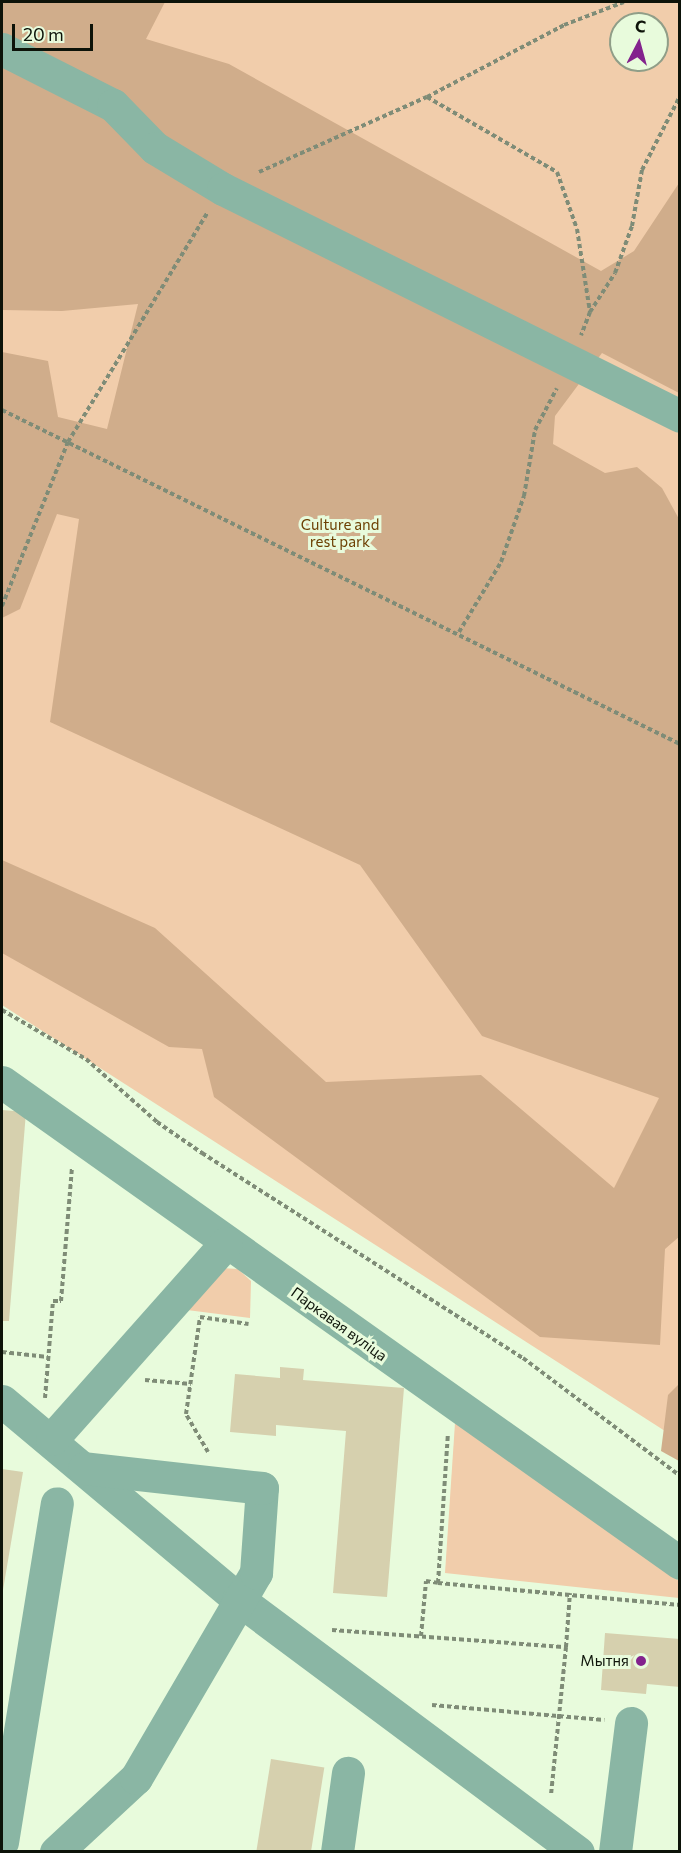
<!DOCTYPE html>
<html>
<head>
<meta charset="utf-8">
<style>
  body { margin:0 }
  #map { position:relative; width:681px; height:1853px; overflow:hidden; background:#e8fbdc; font-family:Commissioner,sans-serif }
  div>[style] { position:absolute }
  [style*='--x'] { left:calc(var(--x)*1px); top:calc(var(--y)*1px); width:calc(var(--w)*1px); rotate:calc(var(--a)*1deg) }
  .green>* { inset:0; background:#f1cdab }
  .forest>* { inset:0; background:#d0ad8b }
  .building>* { inset:0; background:#d6d0ae; transform-origin:0 0 }
  .path>* { height:4px; margin-top:-2px; transform-origin:0; background:repeating-linear-gradient(90deg,#7f8c77 0 4.5px,transparent 0 7.5px) }
  .minor>* { height:33px; margin:-16.5px; padding:0 16.5px; transform-origin:16.5px; border-radius:16.5px; background:#8ab6a4 }
  .dots>* { width:16px; height:16px; translate:-50% -50%; box-sizing:border-box; border:3px solid #e8fbdc; border-radius:50% }
  span { translate:-50% -50%; white-space:nowrap; text-align:center; line-height:1.15; -webkit-text-stroke:6px #e8fbdc; paint-order:stroke }
  .park-label { font-size:15px; color:#6d4003 }
  .street-label { font-size:15px; color:#0d1309 }
  .poi-label { font-size:15px; color:#0d1309 }
  .right { translate:-100% -50%; text-align:right }
  .frame { position:absolute; inset:0; border:3px solid #0d1309; pointer-events:none }
  .north { position:absolute; left:609px; top:12px; width:60px; height:60px; box-sizing:border-box; background:#e8fbdc; border:2px solid #909e88; border-radius:50%; rotate:6deg; font-size:16px; font-weight:700; line-height:24px; text-align:center; color:#0d1309 }
  .north::after { content:''; display:block; margin:auto; width:21px; height:27px; background:#83238d; clip-path:polygon(50% 0,100% 100%,50% 72%,0 100%) }
  .scale { position:absolute; left:12px; top:24px; width:81px; height:27px; box-sizing:border-box; border:3px solid #0d1309; border-top:0; padding-left:8px; font-size:18px; line-height:21px; white-space:nowrap; color:#0d1309; -webkit-text-stroke:4px #e8fbdc; paint-order:stroke }
</style>
</head>
<body>
<div id="map">
  <div class="green">
    <div style="clip-path:polygon(evenodd,2px 2px,679px 2px,679px 1440px,2px 1005px,2px 2px,621px 24px,657px 24px,657px 60px,621px 60px,621px 24px)"></div>
    <div style="clip-path:polygon(221px 1268px,238px 1269px,251px 1281px,250px 1318px,179px 1309px)"></div>
    <div style="clip-path:polygon(455px 1423px,679px 1581px,679px 1598px,445px 1573px)"></div>
  </div>
  <div class="forest">
    <div style="clip-path:polygon(2px 2px,165px 2px,146px 39px,229px 64px,601px 271px,634px 251px,679px 183px,679px 393px,602px 353px,555px 416px,553px 444px,605px 473px,637px 467px,662px 488px,679px 519px,680px 1236px,665px 1249px,660px 1345px,540px 1337px,214px 1097px,202px 1049px,169px 1047px,2px 953px,2px 860px,155px 928px,326px 1082px,481px 1075px,614px 1188px,659px 1098px,482px 1036px,360px 865px,50px 722px,79px 519px,57px 514px,20px 609px,2px 618px,2px 352px,48px 361px,58px 417px,107px 429px,138px 304px,62px 311px,2px 310px)"></div>
    <div style="clip-path:polygon(679px 1384px,679px 1461px,661px 1451px,668px 1395px)"></div>
  </div>
  <div class="building">
    <div style="clip-path:polygon(2px 1110px,26px 1112px,9px 1321px,2px 1321px)"></div>
    <div style="clip-path:polygon(280px 1367px,304px 1369px,303px 1380px,404px 1388px,387px 1597px,333px 1593px,346px 1431px,276px 1425px,276px 1436px,230px 1432px,235px 1374px,280px 1378px)"></div>
    <div style="clip-path:polygon(2px 1469px,23px 1472px,3px 1590px,2px 1590px)"></div>
    <div style="clip-path:polygon(605px 1633px,680px 1639px,680px 1687px,647px 1684px,646px 1694px,601px 1690px)"></div>
    <div style="left:271px;top:1759px;width:54px;height:94px;rotate:9deg"></div>
  </div>
  <div class="path">
    <div style="--x:427;--y:97;--w:150;--a:30"></div>
    <div style="--x:557;--y:172;--w:60;--a:70.7"></div>
    <div style="--x:577;--y:229;--w:84;--a:81.1"></div>
    <div style="--x:590;--y:312;--w:25;--a:111"></div>
    <div style="--x:259;--y:172;--w:184;--a:-24.1"></div>
    <div style="--x:427;--y:97;--w:155;--a:-27.7"></div>
    <div style="--x:564;--y:25;--w:64;--a:-21"></div>
    <div style="--x:590;--y:312;--w:46;--a:-57.3"></div>
    <div style="--x:615;--y:273;--w:50;--a:-70.1"></div>
    <div style="--x:632;--y:226;--w:57;--a:-79.9"></div>
    <div style="--x:642;--y:170;--w:83;--a:-62.8"></div>
    <div style="--x:2;--y:410;--w:756;--a:26.23"></div>
    <div style="--x:2;--y:606;--w:177;--a:-68.1"></div>
    <div style="--x:68;--y:442;--w:269;--a:-58.7"></div>
    <div style="--x:459;--y:632;--w:82;--a:-59"></div>
    <div style="--x:501;--y:562;--w:70;--a:-70.8"></div>
    <div style="--x:524;--y:496;--w:67;--a:-80.5"></div>
    <div style="--x:535;--y:430;--w:47;--a:-62.4"></div>
    <div style="--x:2;--y:1010;--w:97;--a:30.3"></div>
    <div style="--x:86;--y:1059;--w:95;--a:41.6"></div>
    <div style="--x:157;--y:1122;--w:55;--a:34.6"></div>
    <div style="--x:202;--y:1153;--w:381;--a:32.6"></div>
    <div style="--x:523;--y:1358;--w:196;--a:36.9"></div>
    <div style="--x:2;--y:1352;--w:46;--a:6.2"></div>
    <div style="--x:145;--y:1380;--w:46;--a:5"></div>
    <div style="--x:45;--y:1398;--w:97;--a:-85.3"></div>
    <div style="--x:53;--y:1301;--w:8;--a:0"></div>
    <div style="--x:61;--y:1301;--w:133;--a:-85.3"></div>
    <div style="--x:208;--y:1452;--w:44;--a:-120.1"></div>
    <div style="--x:186;--y:1414;--w:98;--a:-81.8"></div>
    <div style="--x:200;--y:1317;--w:49;--a:8.1"></div>
    <div style="--x:438;--y:1583;--w:243;--a:5.2"></div>
    <div style="--x:332;--y:1630;--w:235;--a:4.2"></div>
    <div style="--x:566;--y:1647;--w:148;--a:95.8"></div>
    <div style="--x:421;--y:1636;--w:55;--a:-84.8"></div>
    <div style="--x:426;--y:1581;--w:12;--a:9"></div>
    <div style="--x:438;--y:1583;--w:149;--a:-86.2"></div>
    <div style="--x:566;--y:1647;--w:54;--a:-85.8"></div>
    <div style="--x:432;--y:1705;--w:173;--a:5"></div>
  </div>
  <div class="minor">
    <div style="--x:2;--y:49;--w:124;--a:26.8"></div>
    <div style="--x:113;--y:105;--w:60;--a:45.7"></div>
    <div style="--x:155;--y:148;--w:79;--a:31.1"></div>
    <div style="--x:223;--y:189;--w:510;--a:26.41"></div>
    <div style="--x:2;--y:1082;--w:831;--a:35.35"></div>
    <div style="--x:2;--y:1401;--w:308;--a:40"></div>
    <div style="--x:238;--y:1599;--w:424;--a:36.7"></div>
    <div style="--x:52;--y:1439;--w:262;--a:-48.4"></div>
    <div style="--x:2;--y:1842;--w:343;--a:-80.8"></div>
    <div style="--x:56;--y:1852;--w:109;--a:-42.8"></div>
    <div style="--x:136;--y:1778;--w:238;--a:-59.7"></div>
    <div style="--x:256;--y:1573;--w:85;--a:-86"></div>
    <div style="--x:262;--y:1488;--w:179;--a:-173.6"></div>
    <div style="--x:337;--y:1852;--w:80;--a:-82.1"></div>
    <div style="--x:615;--y:1852;--w:130;--a:-82.9"></div>
  </div>
  <div class="dots">
    <div style="left:641px;top:1661px;background:#83238d"></div>
  </div>
  <div class="park-label">
    <span style="left:340px;top:533px">Culture and<br>rest park</span>
  </div>
  <div class="street-label">
    <span style="left:339px;top:1324px;rotate:36deg">Паркавая вуліца</span>
  </div>
  <div class="poi-label">
    <span class="right" style="left:629px;top:1661px">Мытня</span>
  </div>
  <div class="frame"></div>
  <div class="north">С</div>
  <div class="scale">20 m</div>
</div>
</body>
</html>
